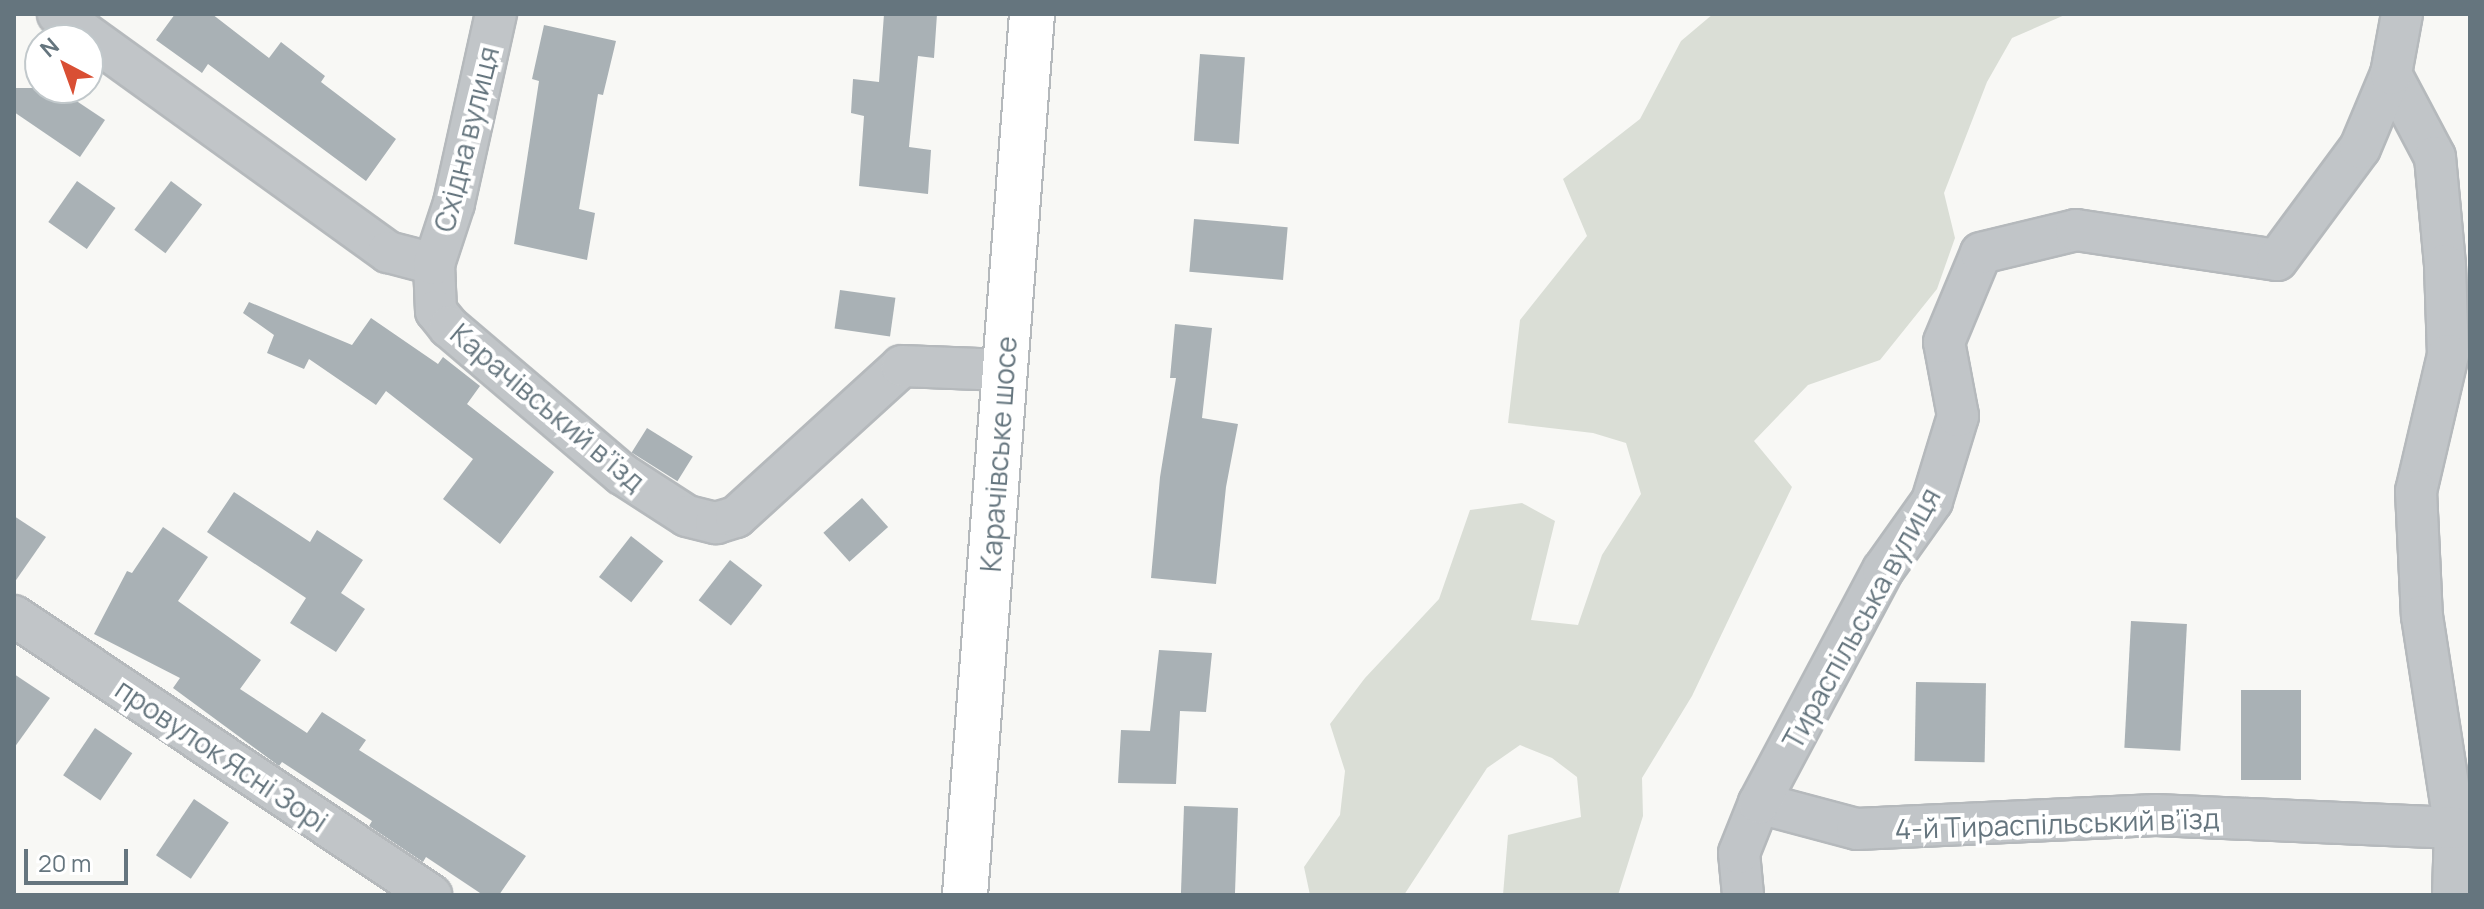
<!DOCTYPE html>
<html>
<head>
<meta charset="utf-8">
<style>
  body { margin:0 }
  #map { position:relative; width:2484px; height:909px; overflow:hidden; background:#f8f8f5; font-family:Manrope,sans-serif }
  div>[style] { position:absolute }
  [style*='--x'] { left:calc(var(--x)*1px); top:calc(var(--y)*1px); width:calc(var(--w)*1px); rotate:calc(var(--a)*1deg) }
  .green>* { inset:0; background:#daded6 }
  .building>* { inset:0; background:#a9b1b5; transform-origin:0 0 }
  .roads { filter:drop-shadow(2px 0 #b5b9bc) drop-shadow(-2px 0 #b5b9bc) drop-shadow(0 2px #b5b9bc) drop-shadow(0 -2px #b5b9bc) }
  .minor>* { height:40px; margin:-20px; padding:0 20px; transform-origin:20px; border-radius:20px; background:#c1c5c8 }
  .major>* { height:44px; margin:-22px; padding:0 22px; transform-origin:22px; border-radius:22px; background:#fff }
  span { translate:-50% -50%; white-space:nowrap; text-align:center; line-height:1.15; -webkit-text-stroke:8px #fff; paint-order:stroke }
  .street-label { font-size:28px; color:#65757e }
  .frame { position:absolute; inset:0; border:16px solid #65757e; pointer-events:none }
  .north { position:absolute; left:24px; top:24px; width:80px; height:80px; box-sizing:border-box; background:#fff; border:2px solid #c1c8cb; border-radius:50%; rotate:319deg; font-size:22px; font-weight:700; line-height:32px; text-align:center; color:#65757e }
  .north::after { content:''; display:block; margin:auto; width:28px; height:36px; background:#d94f34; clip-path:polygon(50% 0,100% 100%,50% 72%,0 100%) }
  .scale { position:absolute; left:24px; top:849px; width:104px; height:36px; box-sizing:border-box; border:4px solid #65757e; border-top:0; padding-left:10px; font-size:24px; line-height:28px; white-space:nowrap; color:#65757e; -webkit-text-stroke:6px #fff; paint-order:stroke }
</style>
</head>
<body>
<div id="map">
  <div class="green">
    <div style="clip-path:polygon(1713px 14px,2067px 14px,2012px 38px,1987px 82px,1944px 193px,1955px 238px,1937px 289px,1880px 360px,1808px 385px,1754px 441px,1792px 487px,1692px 696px,1642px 778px,1643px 816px,1618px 895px,1503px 895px,1508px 835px,1581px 817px,1577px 777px,1552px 758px,1520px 745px,1487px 768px,1404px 895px,1310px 895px,1304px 867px,1340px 815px,1345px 771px,1330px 724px,1365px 678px,1439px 599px,1470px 510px,1522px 503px,1555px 521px,1531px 620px,1578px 625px,1602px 555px,1641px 494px,1626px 443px,1593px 433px,1508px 423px,1520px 320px,1587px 236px,1563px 179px,1640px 119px,1681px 41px)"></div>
  </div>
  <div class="building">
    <div style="clip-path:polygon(175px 14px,212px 14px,269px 58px,281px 42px,325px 76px,321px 82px,396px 139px,366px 181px,208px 64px,202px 73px,156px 40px)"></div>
    <div style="clip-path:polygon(884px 14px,937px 14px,934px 58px,918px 56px,909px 147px,931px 150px,928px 194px,859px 186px,864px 116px,851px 113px,853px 79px,879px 82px)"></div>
    <div style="clip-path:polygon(544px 25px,616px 41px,603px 95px,598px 94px,579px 209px,595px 213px,587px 260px,514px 244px,539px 81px,532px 79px)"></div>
    <div style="left:1200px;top:54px;width:45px;height:87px;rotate:4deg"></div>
    <div style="clip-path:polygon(14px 88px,57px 88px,105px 120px,80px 157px,14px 112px)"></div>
    <div style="left:77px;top:181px;width:47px;height:50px;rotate:35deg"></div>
    <div style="left:171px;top:181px;width:39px;height:61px;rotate:37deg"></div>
    <div style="left:1194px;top:219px;width:94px;height:53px;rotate:5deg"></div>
    <div style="left:840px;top:290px;width:56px;height:39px;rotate:8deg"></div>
    <div style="clip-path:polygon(249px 302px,352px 345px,371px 318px,438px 364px,443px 357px,480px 386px,467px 404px,554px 472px,500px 544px,443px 499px,473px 459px,386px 391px,376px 405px,309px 359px,304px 369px,267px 353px,274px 335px,243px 313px)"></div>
    <div style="clip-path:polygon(1175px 324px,1212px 328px,1202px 418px,1238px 424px,1226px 487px,1216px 584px,1151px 578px,1160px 477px,1176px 378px,1170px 378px)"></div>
    <div style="left:647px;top:428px;width:54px;height:29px;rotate:32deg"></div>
    <div style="clip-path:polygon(234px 492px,310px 542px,317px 530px,363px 560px,341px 593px,365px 609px,336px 652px,290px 623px,306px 598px,207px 532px)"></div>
    <div style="left:862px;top:498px;width:39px;height:52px;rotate:48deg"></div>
    <div style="clip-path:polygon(14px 516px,46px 537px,14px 583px)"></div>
    <div style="clip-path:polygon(163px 527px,208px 557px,178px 601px,261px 660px,240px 689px,307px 733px,322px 712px,366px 740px,359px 750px,526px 856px,499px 895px,483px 895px,426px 857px,423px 862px,369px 826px,372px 821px,282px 762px,279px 766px,173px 688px,180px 678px,94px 634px,127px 571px,132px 573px)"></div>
    <div style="left:631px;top:536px;width:41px;height:52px;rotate:38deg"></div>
    <div style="left:730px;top:560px;width:41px;height:51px;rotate:38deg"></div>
    <div style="left:2131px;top:621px;width:56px;height:127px;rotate:3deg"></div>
    <div style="clip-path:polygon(1159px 650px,1212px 653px,1206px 712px,1180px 711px,1176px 784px,1118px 783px,1121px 730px,1150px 731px)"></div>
    <div style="clip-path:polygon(14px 674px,50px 698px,14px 748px)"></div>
    <div style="left:1916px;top:682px;width:70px;height:79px;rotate:1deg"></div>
    <div style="left:2241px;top:690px;width:60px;height:90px"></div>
    <div style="left:95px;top:728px;width:45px;height:57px;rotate:34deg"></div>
    <div style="left:194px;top:799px;width:42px;height:68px;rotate:34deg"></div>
    <div style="left:1184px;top:806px;width:54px;height:89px;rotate:2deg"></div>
  </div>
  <div class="roads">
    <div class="minor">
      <div style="--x:58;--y:14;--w:407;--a:35.8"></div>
      <div style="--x:388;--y:252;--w:48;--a:14.6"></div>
      <div style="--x:434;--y:264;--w:47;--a:87.6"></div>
      <div style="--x:436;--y:311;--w:21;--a:51"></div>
      <div style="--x:449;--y:327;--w:227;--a:40.4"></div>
      <div style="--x:622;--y:474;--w:77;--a:32.9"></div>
      <div style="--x:687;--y:516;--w:30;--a:14"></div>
      <div style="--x:716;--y:523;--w:21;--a:-17"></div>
      <div style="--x:736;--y:517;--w:224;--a:-42.3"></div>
      <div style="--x:902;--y:366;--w:102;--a:2.2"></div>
      <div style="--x:2391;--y:74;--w:94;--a:62.1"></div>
      <div style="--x:2435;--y:157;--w:108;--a:84.7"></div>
      <div style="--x:2445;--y:265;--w:90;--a:88.1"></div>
      <div style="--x:2448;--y:355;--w:140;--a:103.2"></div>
      <div style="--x:2416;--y:491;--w:125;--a:87.3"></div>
      <div style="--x:2422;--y:616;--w:215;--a:81.2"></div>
      <div style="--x:2455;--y:828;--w:67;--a:91.7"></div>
      <div style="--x:434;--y:264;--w:64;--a:-71.8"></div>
      <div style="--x:454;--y:203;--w:194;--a:-77.5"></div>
      <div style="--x:14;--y:616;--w:502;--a:33.79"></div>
      <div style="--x:1759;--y:803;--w:101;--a:14.9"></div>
      <div style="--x:1857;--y:829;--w:299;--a:-2.7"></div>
      <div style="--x:2156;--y:815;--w:299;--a:2.5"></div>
      <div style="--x:1743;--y:895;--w:42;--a:-95.4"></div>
      <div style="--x:1739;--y:853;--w:54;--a:-68.2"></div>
      <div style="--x:1759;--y:803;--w:264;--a:-62"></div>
      <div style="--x:1883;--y:570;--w:85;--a:-54.6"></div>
      <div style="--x:1932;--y:501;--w:89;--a:-73"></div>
      <div style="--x:1958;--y:416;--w:75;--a:-100.7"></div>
      <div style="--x:1944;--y:342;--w:96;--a:-67.4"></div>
      <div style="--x:1981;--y:253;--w:98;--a:-13.6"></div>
      <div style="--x:2076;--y:230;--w:203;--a:8.5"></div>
      <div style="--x:2277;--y:260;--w:139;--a:-53.5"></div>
      <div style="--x:2360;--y:148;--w:80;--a:-67.3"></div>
      <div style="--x:2391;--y:74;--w:61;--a:-79.6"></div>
    </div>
    <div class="major">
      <div style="--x:965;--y:895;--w:884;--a:-85.65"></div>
    </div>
  </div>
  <div class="street-label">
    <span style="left:466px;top:139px;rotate:-76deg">Східна вулиця</span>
    <span style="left:548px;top:407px;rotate:40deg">Карачівський в’їзд</span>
    <span style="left:998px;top:454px;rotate:-86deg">Карачівське шосе</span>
    <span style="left:1861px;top:618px;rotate:-61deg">Тираспільська вулиця</span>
    <span style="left:222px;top:755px;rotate:34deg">провулок Ясні Зорі</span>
    <span style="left:2057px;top:823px;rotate:-2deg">4-й Тираспільський в’їзд</span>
  </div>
  <div class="frame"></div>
  <div class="north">N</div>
  <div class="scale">20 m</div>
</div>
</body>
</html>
